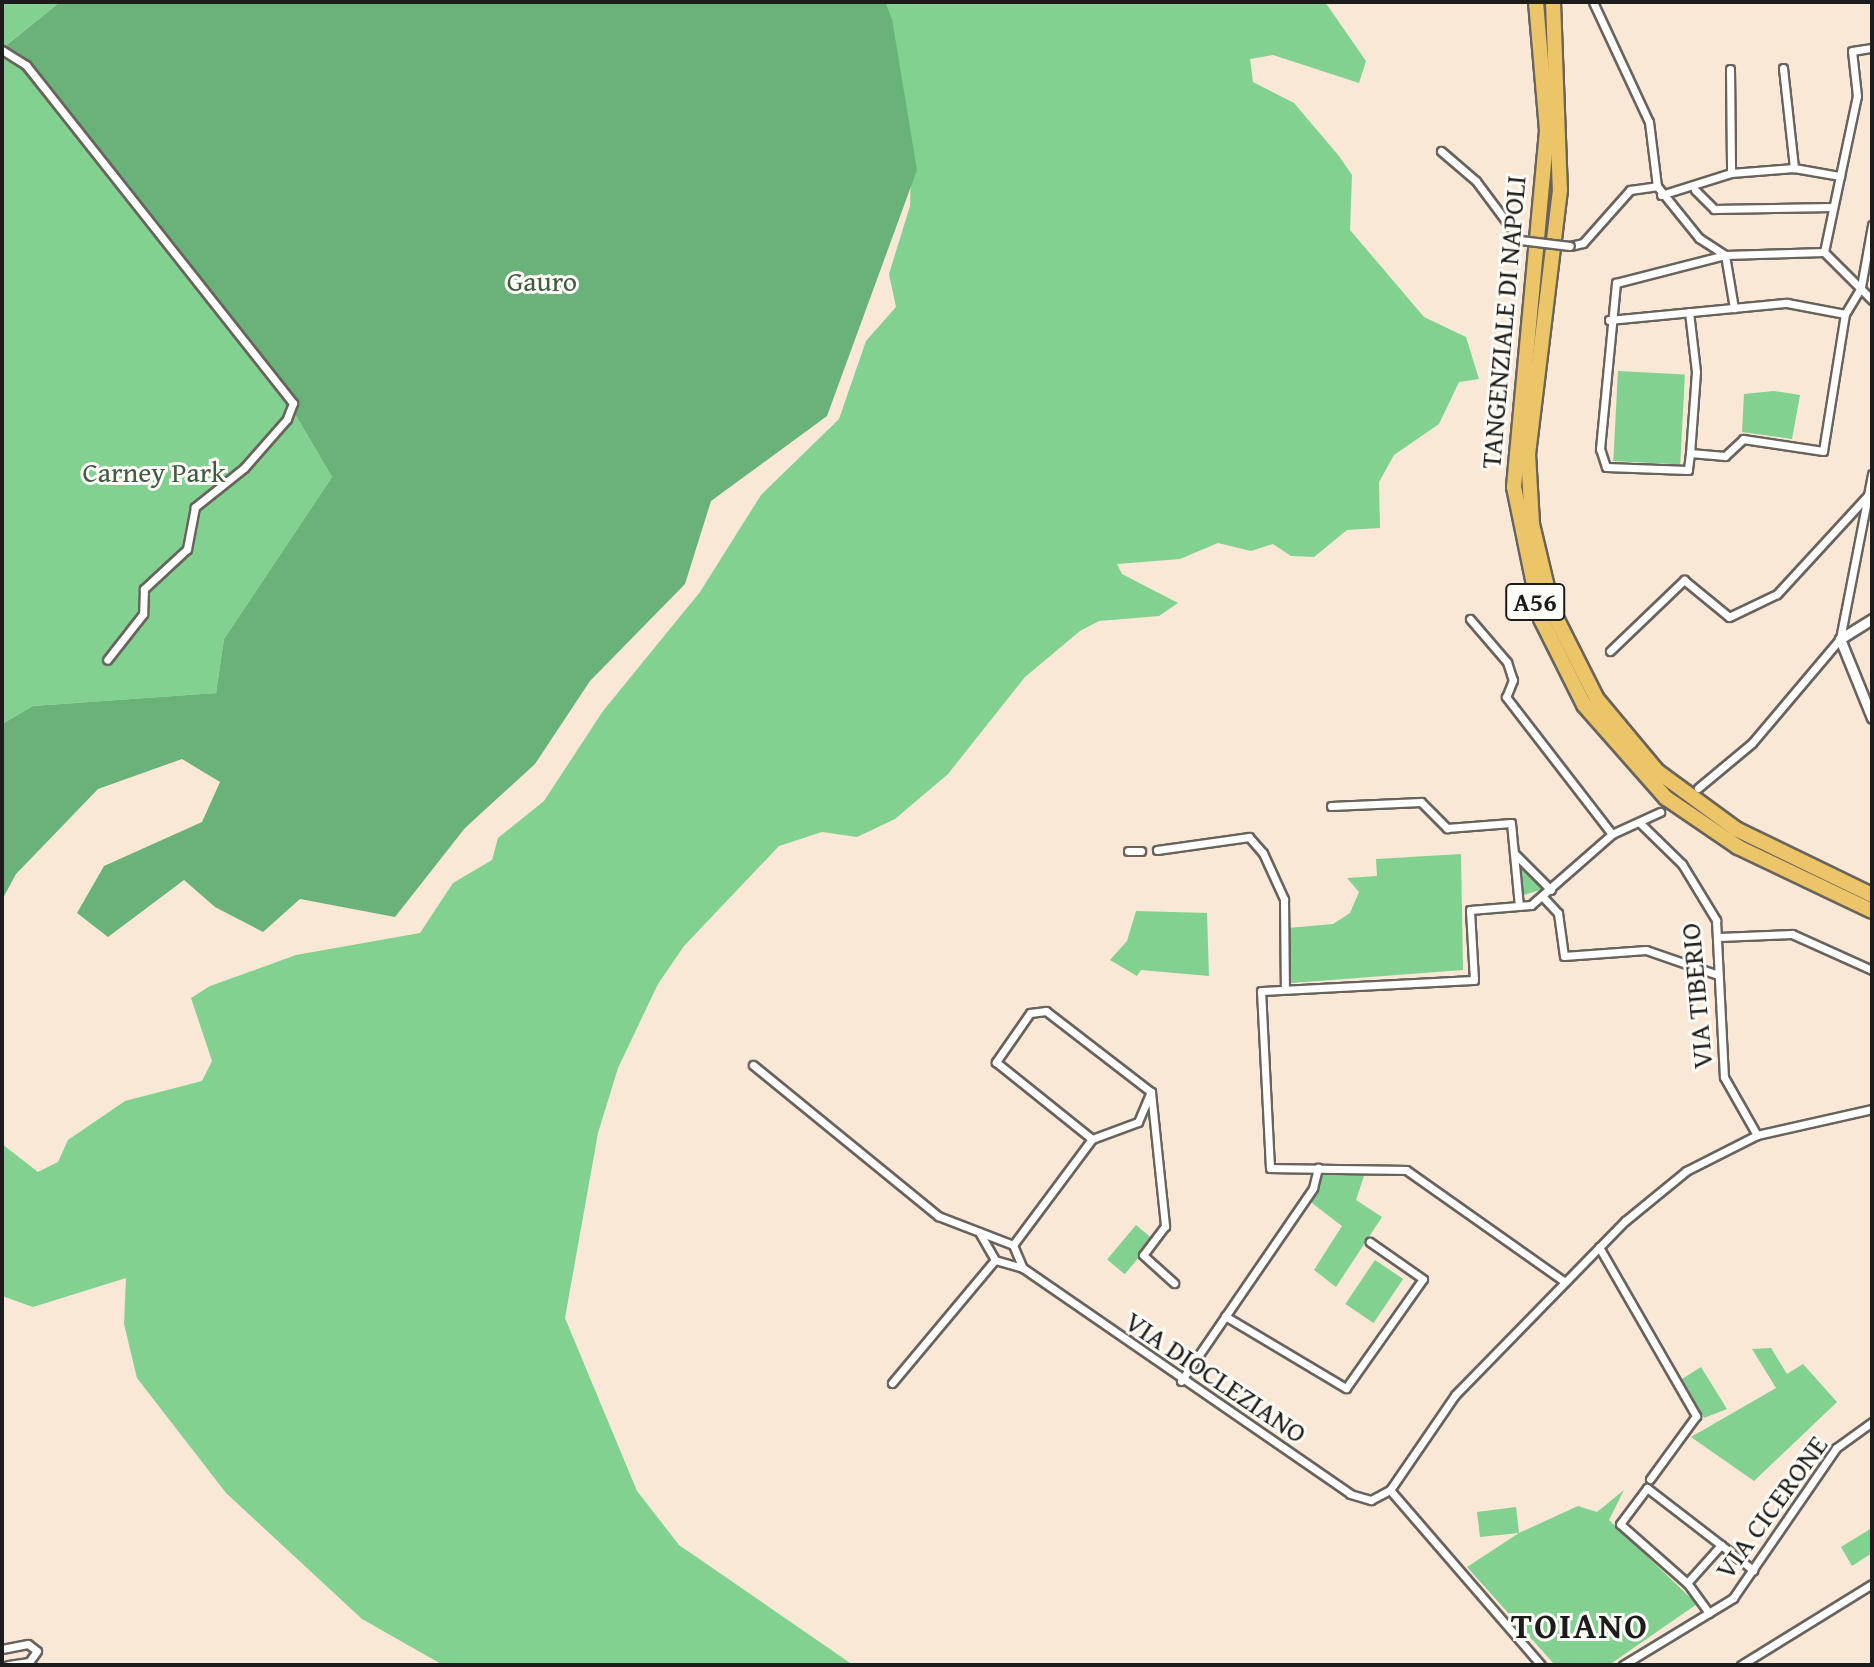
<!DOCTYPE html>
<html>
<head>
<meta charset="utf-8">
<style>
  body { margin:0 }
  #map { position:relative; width:1874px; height:1667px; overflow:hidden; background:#f8e8d5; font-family:"Gentium Book Plus",serif }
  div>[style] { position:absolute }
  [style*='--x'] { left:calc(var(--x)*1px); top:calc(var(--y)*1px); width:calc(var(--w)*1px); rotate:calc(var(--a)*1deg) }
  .green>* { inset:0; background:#82d190; transform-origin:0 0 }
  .forest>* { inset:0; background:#69b37a }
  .minor-tunnel>* { height:7px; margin-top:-3.5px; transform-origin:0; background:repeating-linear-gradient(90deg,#d7c9b9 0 7px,transparent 0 10.5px) }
  .roads { filter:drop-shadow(2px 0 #69635d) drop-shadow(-2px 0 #69635d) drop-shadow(0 2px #69635d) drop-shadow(0 -2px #69635d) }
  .minor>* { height:7px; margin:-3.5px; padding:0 3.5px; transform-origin:3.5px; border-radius:3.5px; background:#fff }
  .tertiary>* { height:9px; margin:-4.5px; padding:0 4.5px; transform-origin:4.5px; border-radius:4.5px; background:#fff }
  .motorway>* { height:14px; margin:-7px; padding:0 7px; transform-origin:7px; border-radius:7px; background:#edc569 }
  .bridges { filter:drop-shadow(2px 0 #69635d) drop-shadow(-2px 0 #69635d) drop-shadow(0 2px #69635d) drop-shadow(0 -2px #69635d) }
  .minor-bridge>* { height:7px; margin:-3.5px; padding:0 3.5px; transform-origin:3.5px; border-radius:3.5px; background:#fff }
  span { translate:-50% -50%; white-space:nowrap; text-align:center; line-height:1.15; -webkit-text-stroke:6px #fdfcf7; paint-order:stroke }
  .shield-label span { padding:2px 6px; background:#fdfcf7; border:2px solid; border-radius:6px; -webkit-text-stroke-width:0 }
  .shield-label { font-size:26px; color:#1c1c1c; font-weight:700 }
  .park-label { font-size:28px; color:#405b45 }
  .street-label { font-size:28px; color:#1c1c1c }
  .district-label { font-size:36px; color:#1c1c1c; font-weight:700; letter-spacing:2px }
  .frame { position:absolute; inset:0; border:4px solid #1c1c1c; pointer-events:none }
</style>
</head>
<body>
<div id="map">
  <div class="green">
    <div style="clip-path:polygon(2px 2px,60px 2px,4px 47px,275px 380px,332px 477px,224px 639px,216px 693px,33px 706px,2px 724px)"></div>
    <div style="clip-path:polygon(871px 2px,1325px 2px,1366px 61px,1359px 83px,1273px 55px,1250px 59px,1253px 82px,1294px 103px,1339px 156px,1352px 175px,1350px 230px,1424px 317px,1466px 337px,1479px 379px,1459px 382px,1439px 424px,1394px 455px,1379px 482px,1380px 528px,1347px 530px,1314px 557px,1291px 556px,1273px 544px,1251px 551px,1218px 543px,1180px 559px,1117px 564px,1122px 574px,1178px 603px,1159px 616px,1099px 621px,1080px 631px,1025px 677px,948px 774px,895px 819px,857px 837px,822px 832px,779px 846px,684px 946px,658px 984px,618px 1068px,598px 1133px,565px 1318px,637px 1491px,679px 1545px,853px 1665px,443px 1665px,362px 1619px,226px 1493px,137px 1378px,124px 1324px,126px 1278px,33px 1307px,2px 1296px,2px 1144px,38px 1172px,58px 1162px,68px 1140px,125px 1101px,202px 1081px,212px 1061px,191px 998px,210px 986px,296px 955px,420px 933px,453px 883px,492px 860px,498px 838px,544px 801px,603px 711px,700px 592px,761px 495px,839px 419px,866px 341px,896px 307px,889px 274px,910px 206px,911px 170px)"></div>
    <div style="left:1618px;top:371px;width:67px;height:90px;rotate:3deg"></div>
    <div style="clip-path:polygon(1774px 391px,1800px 395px,1792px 439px,1742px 432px,1744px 394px)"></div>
    <div style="clip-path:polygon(1461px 854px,1463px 970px,1291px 983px,1288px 928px,1333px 924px,1350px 913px,1359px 892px,1347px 878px,1377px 876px,1376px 859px)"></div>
    <div style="clip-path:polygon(1518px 863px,1543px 889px,1521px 896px)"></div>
    <div style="clip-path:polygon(1136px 911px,1207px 913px,1209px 976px,1141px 970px,1137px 976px,1110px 960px,1127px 941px)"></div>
    <div style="clip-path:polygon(1366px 1170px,1356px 1200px,1382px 1217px,1336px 1287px,1314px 1270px,1342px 1226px,1308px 1200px,1320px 1173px)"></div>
    <div style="left:1136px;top:1225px;width:23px;height:45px;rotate:40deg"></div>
    <div style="left:1375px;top:1260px;width:34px;height:53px;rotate:34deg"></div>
    <div style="clip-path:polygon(1771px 1348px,1787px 1374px,1803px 1364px,1837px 1402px,1754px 1481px,1691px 1437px,1776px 1388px,1752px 1349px)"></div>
    <div style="clip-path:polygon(1701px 1367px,1727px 1409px,1704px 1418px,1682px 1379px)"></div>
    <div style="clip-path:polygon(1624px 1490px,1609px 1520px,1697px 1604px,1609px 1665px,1555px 1665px,1467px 1567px,1519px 1533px,1480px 1537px,1477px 1512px,1516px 1507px,1519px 1533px,1578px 1506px,1597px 1512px)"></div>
    <div style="clip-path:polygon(1872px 1528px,1872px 1553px,1852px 1566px,1841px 1547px)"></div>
  </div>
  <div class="forest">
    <div style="clip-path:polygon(60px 2px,885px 2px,892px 19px,917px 170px,827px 416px,711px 501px,685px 584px,590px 681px,535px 764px,465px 828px,395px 917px,300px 899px,263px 932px,215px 907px,184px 880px,108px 937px,77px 913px,104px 866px,202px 822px,220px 782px,182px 759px,98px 789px,16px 874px,2px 900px,2px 724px,33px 706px,216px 693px,224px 639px,332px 477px,275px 380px,3px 48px)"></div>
  </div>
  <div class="minor-tunnel">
    <div style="--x:1141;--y:851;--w:16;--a:-4"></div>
  </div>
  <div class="roads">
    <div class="minor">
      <div style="--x:1593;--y:2;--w:132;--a:65"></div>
      <div style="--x:1649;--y:122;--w:64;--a:82.9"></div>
      <div style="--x:1657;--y:186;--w:67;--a:51.1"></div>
      <div style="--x:1699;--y:238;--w:31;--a:33"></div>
      <div style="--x:1725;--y:255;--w:54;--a:80.4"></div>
      <div style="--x:2;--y:50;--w:28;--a:32"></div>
      <div style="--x:26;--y:65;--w:431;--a:51.7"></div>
      <div style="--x:293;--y:403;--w:17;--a:111"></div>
      <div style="--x:287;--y:419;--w:65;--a:131.3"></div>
      <div style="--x:244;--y:468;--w:63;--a:141.5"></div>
      <div style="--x:195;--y:507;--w:43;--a:100.8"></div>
      <div style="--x:187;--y:549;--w:59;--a:137.1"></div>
      <div style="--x:144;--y:589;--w:25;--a:92"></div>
      <div style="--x:143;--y:614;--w:58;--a:128"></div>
      <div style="--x:1783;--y:68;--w:101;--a:83.7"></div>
      <div style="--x:1730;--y:69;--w:104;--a:89.4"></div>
      <div style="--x:1441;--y:151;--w:46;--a:40.6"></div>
      <div style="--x:1476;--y:181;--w:74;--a:53.3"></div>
      <div style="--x:1695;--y:190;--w:27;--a:45"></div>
      <div style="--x:1714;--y:209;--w:119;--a:-1"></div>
      <div style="--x:1661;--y:195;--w:73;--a:-17.4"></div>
      <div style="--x:1731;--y:173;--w:63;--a:-4.5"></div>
      <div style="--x:1794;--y:168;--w:47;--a:9.9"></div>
      <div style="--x:1570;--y:246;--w:13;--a:-13"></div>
      <div style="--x:1583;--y:243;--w:71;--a:-48.4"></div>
      <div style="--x:1630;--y:190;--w:27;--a:-8"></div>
      <div style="--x:1824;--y:252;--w:159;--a:-78.1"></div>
      <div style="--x:1857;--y:96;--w:45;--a:-96.3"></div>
      <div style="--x:1852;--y:51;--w:20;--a:-9"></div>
      <div style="--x:1689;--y:312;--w:60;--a:83.3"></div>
      <div style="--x:1696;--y:372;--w:81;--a:94.2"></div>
      <div style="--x:1690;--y:453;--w:35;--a:5"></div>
      <div style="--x:1725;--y:456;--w:25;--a:-43"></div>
      <div style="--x:1743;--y:439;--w:81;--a:8.5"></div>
      <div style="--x:1823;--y:451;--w:139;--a:-80.9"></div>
      <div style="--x:1609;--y:320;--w:179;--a:-5.5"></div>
      <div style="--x:1787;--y:303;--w:59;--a:10.7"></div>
      <div style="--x:1845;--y:314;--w:31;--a:-59"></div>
      <div style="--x:1861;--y:287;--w:63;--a:-79.9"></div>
      <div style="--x:1690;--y:453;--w:17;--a:97"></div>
      <div style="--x:1688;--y:470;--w:82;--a:-177.9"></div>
      <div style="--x:1606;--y:467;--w:19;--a:-108"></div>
      <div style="--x:1600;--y:449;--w:167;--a:-84.5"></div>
      <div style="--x:1616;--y:283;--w:113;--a:-14.4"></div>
      <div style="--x:1725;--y:255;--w:99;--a:-1.7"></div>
      <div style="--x:1824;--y:252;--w:68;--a:45"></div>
      <div style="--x:1470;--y:619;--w:57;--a:49.3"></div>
      <div style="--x:1507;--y:662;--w:19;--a:72"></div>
      <div style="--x:1513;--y:680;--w:18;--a:112"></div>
      <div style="--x:1506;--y:697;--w:173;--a:52.3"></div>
      <div style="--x:1610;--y:651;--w:103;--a:-43.8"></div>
      <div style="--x:1684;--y:580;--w:58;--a:39.4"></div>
      <div style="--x:1729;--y:617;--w:53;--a:-25.6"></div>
      <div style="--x:1777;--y:594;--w:137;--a:-47.4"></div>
      <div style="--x:1698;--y:788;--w:70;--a:-39.8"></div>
      <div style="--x:1752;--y:743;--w:136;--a:-49.8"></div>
      <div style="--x:1840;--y:639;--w:168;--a:-79"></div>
      <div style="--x:1331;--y:806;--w:90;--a:-2.5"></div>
      <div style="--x:1421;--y:802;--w:37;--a:45"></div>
      <div style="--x:1447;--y:828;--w:64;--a:-4.5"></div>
      <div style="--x:1511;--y:823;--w:83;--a:84.5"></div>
      <div style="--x:1640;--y:823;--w:59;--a:44.3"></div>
      <div style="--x:1682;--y:864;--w:66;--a:58.7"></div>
      <div style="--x:1716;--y:920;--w:157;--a:87.1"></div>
      <div style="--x:1724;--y:1077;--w:67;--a:60.4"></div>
      <div style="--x:1157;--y:850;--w:93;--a:-8"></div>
      <div style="--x:1249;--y:837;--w:21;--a:49"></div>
      <div style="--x:1263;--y:853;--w:51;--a:65.5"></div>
      <div style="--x:1284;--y:899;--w:90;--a:89.4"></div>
      <div style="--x:1128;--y:851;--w:13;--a:0"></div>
      <div style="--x:1514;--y:853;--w:52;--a:45"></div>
      <div style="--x:1543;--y:897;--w:22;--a:47"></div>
      <div style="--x:1558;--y:913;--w:43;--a:82.1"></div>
      <div style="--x:1564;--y:956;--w:82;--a:-4.2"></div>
      <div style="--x:1646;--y:950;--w:76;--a:19.1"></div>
      <div style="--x:1719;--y:937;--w:73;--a:-2.4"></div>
      <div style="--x:1792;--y:934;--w:88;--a:24.2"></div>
      <div style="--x:753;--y:1065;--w:239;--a:39.2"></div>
      <div style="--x:938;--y:1216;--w:80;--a:21.1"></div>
      <div style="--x:1151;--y:1092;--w:135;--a:84"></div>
      <div style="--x:1165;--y:1226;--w:36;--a:127"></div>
      <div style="--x:1143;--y:1255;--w:42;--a:42.1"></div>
      <div style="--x:979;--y:1232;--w:32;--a:60"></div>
      <div style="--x:995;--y:1260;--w:29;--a:16"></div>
      <div style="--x:1023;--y:1268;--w:397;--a:34.6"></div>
      <div style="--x:1350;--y:1494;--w:22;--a:16"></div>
      <div style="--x:1371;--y:1500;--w:21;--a:-28"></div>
      <div style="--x:1390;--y:1490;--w:115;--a:-55.6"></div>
      <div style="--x:1455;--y:1395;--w:243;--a:-45.7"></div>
      <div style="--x:1625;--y:1221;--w:79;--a:-39.3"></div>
      <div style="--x:1686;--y:1171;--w:80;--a:-26.9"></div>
      <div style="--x:1757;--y:1135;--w:118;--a:-12.7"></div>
      <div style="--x:1013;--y:1245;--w:132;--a:-53.3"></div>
      <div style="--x:1092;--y:1139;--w:49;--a:-20.3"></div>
      <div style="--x:1138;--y:1122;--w:33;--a:-67"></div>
      <div style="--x:1151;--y:1092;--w:133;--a:-142.4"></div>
      <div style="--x:1046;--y:1011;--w:16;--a:173"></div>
      <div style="--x:1030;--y:1013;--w:60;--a:124.8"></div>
      <div style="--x:996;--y:1062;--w:123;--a:38.7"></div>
      <div style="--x:1013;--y:1245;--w:25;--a:67"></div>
      <div style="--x:1599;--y:1247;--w:195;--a:60.1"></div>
      <div style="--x:1696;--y:1416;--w:78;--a:126.1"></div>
      <div style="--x:1565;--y:1282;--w:194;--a:-144.8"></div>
      <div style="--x:1406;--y:1170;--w:136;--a:-179.2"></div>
      <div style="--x:1270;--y:1168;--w:177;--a:-92.9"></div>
      <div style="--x:1261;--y:991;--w:213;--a:-3"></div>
      <div style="--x:1474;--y:980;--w:70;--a:-93.3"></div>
      <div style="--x:1470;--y:910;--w:61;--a:-4.7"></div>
      <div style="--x:1531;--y:905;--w:108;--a:-41.2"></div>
      <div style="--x:1612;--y:834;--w:53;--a:-24.6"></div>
      <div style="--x:1225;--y:1316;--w:141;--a:30.8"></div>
      <div style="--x:1346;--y:1388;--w:133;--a:-54.8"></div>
      <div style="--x:1423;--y:1279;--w:65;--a:-145.1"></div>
      <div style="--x:1181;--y:1381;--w:234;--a:-55.6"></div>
      <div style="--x:1313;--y:1188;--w:21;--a:-76"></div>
      <div style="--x:892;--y:1383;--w:160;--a:-50.1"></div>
      <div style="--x:1390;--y:1490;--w:231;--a:49.2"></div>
      <div style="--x:1687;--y:1583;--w:89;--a:-138.6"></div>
      <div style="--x:1620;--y:1524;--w:45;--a:-53.1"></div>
      <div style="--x:1647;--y:1488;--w:93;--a:37.6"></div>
      <div style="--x:1709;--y:1613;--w:37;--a:-126"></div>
      <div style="--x:1687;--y:1583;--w:51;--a:-48.2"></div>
      <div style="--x:1721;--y:1545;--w:41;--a:38"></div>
      <div style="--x:2;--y:1649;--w:26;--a:-11"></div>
      <div style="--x:28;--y:1644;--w:11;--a:38"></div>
      <div style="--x:37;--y:1651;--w:14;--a:126"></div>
      <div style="--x:29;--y:1662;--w:21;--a:172"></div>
      <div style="--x:1623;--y:1665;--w:129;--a:-31.3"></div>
      <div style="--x:1733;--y:1598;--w:182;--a:-55.5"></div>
      <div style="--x:1836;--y:1448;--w:44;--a:-35.8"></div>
      <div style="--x:1741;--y:1665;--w:154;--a:-31.7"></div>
    </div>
    <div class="tertiary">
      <div style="--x:1872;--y:619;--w:38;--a:148"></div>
      <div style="--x:1840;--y:639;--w:85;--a:67.9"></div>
    </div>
    <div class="motorway">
      <div style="--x:1536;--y:2;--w:129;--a:85.1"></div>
      <div style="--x:1547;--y:131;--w:358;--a:95.3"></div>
      <div style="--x:1514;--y:487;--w:135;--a:78.4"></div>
      <div style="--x:1541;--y:619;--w:96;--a:63.4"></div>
      <div style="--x:1584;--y:705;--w:124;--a:48.6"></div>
      <div style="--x:1666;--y:798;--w:87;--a:34.2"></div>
      <div style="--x:1738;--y:847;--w:148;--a:25.5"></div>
      <div style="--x:1553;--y:2;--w:188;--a:87.9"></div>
      <div style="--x:1560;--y:190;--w:266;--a:96.9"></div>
      <div style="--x:1528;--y:454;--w:70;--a:86.7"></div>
      <div style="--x:1532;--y:524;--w:90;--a:76.6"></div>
      <div style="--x:1553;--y:612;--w:97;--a:63.2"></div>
      <div style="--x:1597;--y:699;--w:94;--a:50.2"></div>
      <div style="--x:1657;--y:771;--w:98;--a:36.3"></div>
      <div style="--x:1736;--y:829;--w:151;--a:25.9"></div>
    </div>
  </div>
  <div class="bridges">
    <div class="minor-bridge">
      <div style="--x:1520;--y:240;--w:50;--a:6.8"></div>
    </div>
  </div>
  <div class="shield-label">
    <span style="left:1535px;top:602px">A56</span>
  </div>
  <div class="park-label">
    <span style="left:542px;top:281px">Gauro</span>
    <span style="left:154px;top:472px">Carney Park</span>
  </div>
  <div class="street-label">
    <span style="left:1503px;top:322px;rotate:-85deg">TANGENZIALE DI NAPOLI</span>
    <span style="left:1696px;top:996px;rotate:-95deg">VIA TIBERIO</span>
    <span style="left:1216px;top:1377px;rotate:34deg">VIA DIOCLEZIANO</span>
    <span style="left:1771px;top:1507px;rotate:-54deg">VIA CICERONE</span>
  </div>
  <div class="district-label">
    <span style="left:1580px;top:1625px">TOIANO</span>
  </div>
  <div class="frame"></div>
</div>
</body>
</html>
